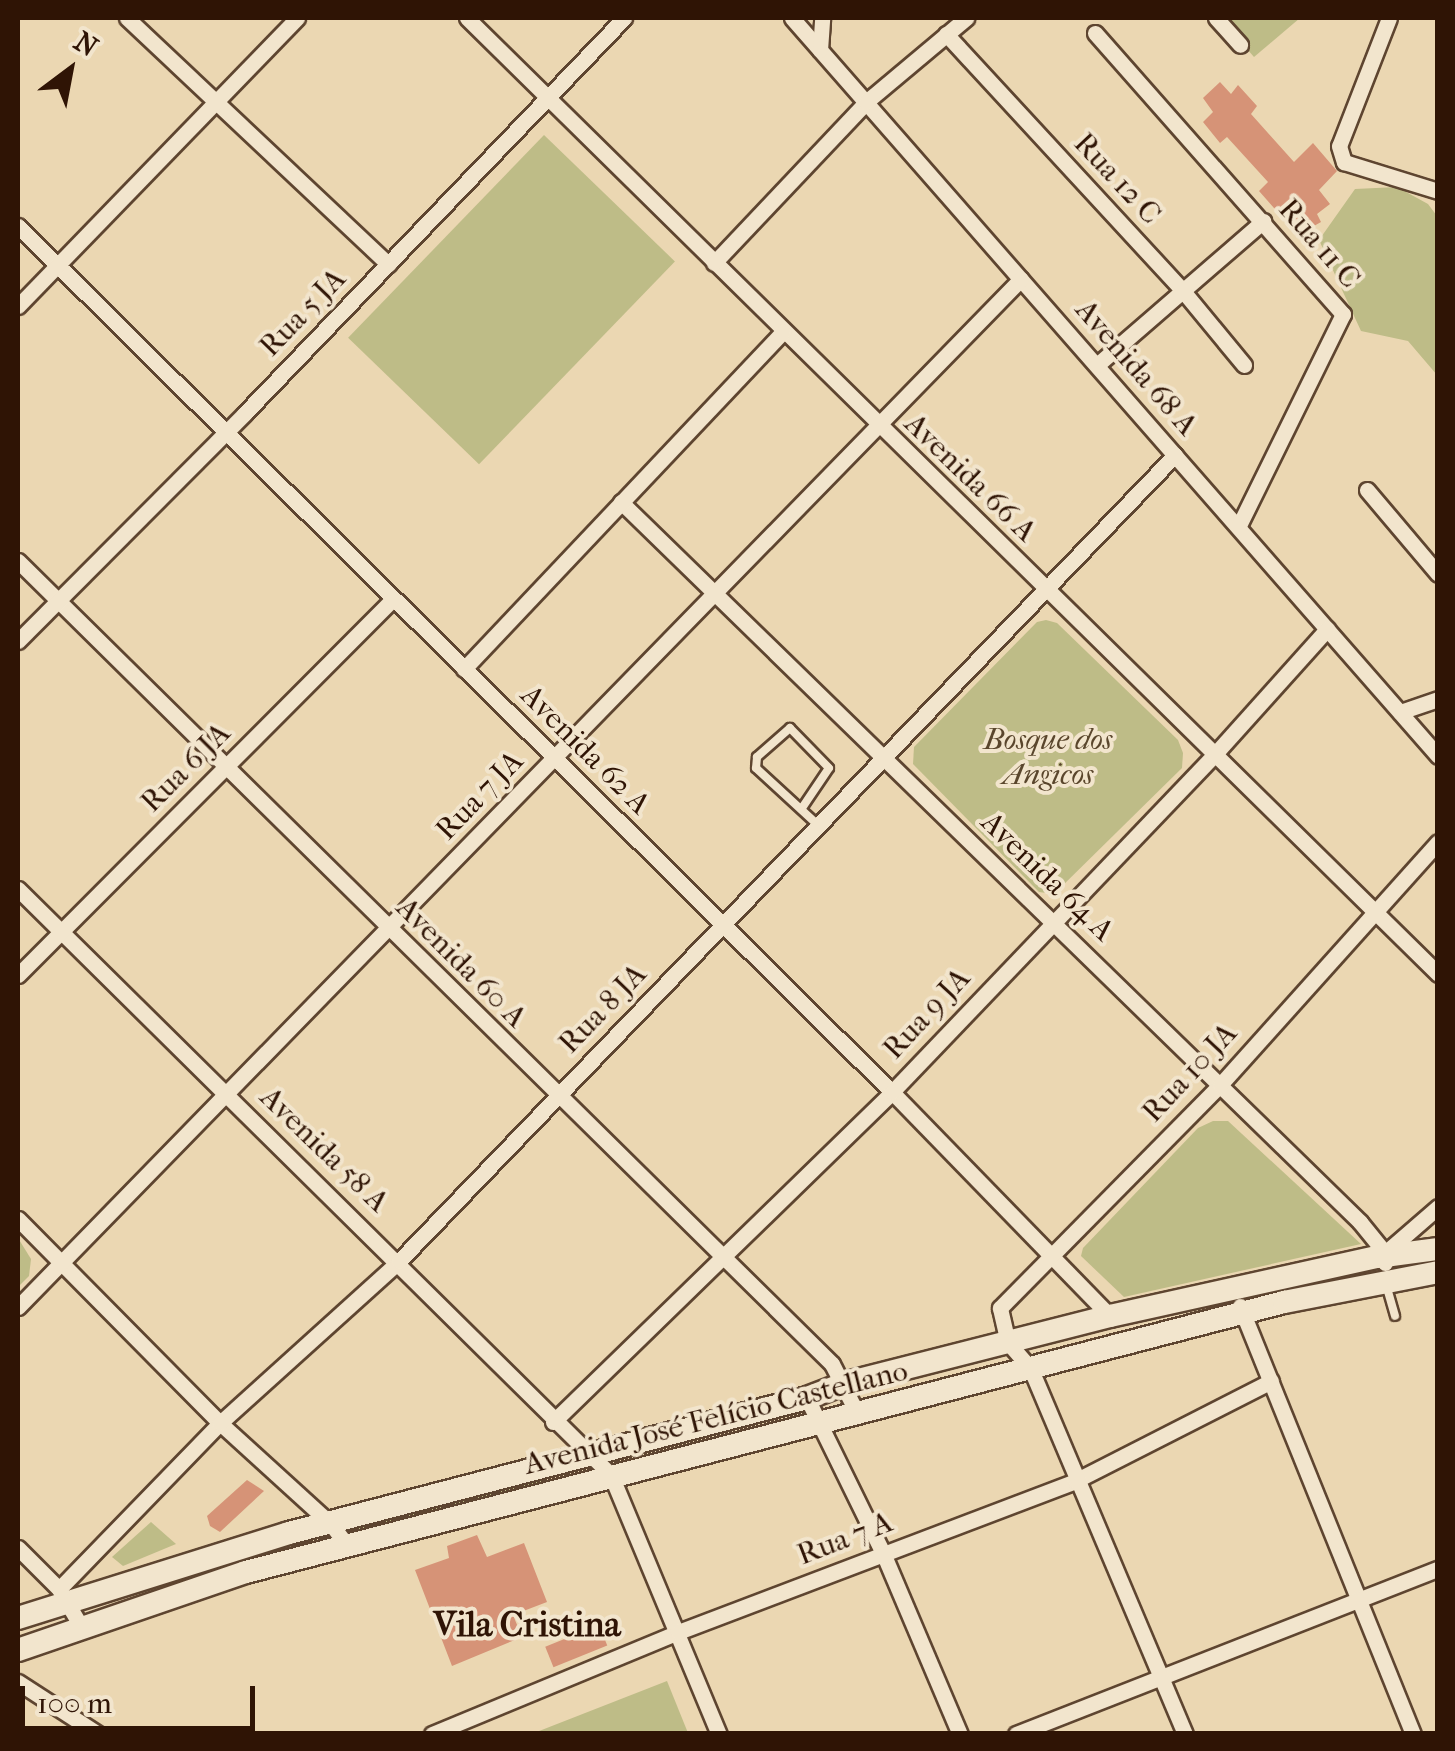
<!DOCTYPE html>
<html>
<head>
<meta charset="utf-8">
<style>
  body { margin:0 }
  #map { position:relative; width:1455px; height:1751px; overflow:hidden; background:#ebd7b2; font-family:"IM FELL French Canon",serif }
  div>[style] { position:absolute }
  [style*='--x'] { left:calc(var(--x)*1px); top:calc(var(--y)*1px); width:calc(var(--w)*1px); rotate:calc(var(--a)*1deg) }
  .green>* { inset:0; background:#bebc87; transform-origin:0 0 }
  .building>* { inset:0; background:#d69377; transform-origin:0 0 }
  .roads { filter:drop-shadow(2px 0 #5e4530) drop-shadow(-2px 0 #5e4530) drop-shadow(0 2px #5e4530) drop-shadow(0 -2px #5e4530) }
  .lane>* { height:8px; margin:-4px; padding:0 4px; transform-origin:4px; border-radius:4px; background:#f2e5cd }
  .street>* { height:15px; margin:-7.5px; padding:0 7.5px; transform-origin:7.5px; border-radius:7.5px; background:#f2e5cd }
  .secondary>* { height:22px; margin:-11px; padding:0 11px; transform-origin:11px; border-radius:11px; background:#f2e5cd }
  span { translate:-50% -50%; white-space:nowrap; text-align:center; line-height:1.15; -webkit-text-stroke:8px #f2e5cd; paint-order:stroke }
  .street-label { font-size:30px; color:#2f1405 }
  .park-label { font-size:30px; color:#5a462c; font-style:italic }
  .quarter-label { font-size:35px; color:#2f1405; font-weight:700 }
  .frame { position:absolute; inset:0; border:20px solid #2f1405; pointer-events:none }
  .north { position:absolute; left:20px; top:20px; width:100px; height:100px; -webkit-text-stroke:8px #f2e5cd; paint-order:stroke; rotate:32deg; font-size:28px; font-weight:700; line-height:40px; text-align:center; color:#2f1405 }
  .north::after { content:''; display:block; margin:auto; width:35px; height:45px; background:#2f1405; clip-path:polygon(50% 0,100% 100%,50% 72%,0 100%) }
  .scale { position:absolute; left:20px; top:1686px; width:235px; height:45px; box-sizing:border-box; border:5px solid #2f1405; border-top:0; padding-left:12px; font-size:30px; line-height:35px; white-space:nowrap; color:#2f1405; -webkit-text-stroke:8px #f2e5cd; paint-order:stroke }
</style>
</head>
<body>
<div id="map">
  <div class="green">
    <div style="clip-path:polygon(1220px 18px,1300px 18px,1254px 57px)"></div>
    <div style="left:544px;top:135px;width:182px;height:282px;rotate:44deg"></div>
    <div style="clip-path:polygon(1397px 187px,1428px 204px,1437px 216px,1437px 375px,1408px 341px,1361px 331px,1319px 240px,1355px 189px)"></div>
    <div style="clip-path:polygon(1046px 620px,1057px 623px,1178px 740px,1183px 753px,1182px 768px,1054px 894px,1039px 892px,913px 764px,914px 747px,1037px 622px)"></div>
    <div style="clip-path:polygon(1213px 1121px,1228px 1121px,1361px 1244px,1124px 1297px,1081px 1256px,1083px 1248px,1198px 1128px)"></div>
    <div style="clip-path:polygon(18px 1238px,31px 1259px,29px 1276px,18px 1287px)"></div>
    <div style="clip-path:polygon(539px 1477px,542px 1484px,354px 1532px,353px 1527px)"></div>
    <div style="clip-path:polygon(151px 1522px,176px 1544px,123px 1566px,112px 1557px)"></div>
    <div style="clip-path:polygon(667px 1681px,688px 1733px,534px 1733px)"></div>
  </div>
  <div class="building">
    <div style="clip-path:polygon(1220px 82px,1231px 94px,1238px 85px,1257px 106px,1251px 114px,1294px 162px,1313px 143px,1337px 171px,1319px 190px,1330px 204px,1317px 214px,1321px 222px,1298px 235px,1259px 191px,1268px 182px,1227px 137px,1220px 143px,1203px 122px,1213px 112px,1203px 98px)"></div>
    <div style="clip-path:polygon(247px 1480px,264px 1491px,220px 1532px,210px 1526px,207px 1516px)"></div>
    <div style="clip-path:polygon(477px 1535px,487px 1557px,524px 1543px,547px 1602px,513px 1615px,522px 1637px,452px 1666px,415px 1570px,449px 1558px,447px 1546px)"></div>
    <div style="left:599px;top:1625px;width:22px;height:58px;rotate:68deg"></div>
  </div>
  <div class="roads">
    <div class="lane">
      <div style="--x:802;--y:808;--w:48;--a:-56"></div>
      <div style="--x:829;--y:768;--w:56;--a:-134.3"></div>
      <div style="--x:790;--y:728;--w:44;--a:138.7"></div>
      <div style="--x:757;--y:757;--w:11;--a:95"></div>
      <div style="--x:756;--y:768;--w:86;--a:42.6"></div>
      <div style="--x:1387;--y:1288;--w:29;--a:74"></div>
    </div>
    <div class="street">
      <div style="--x:127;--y:18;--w:359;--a:43.3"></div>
      <div style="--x:467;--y:18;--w:1363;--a:44.55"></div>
      <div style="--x:792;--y:18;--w:981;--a:48.8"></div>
      <div style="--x:1216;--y:18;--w:36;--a:48"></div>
      <div style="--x:1389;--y:18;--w:137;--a:111.3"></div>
      <div style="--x:1339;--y:146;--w:17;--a:73"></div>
      <div style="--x:1344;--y:162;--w:98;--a:17.1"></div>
      <div style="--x:1095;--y:33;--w:375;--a:48.6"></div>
      <div style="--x:1343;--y:314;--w:237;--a:116.2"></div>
      <div style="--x:946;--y:34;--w:350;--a:47.3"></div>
      <div style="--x:1183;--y:291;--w:96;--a:50.5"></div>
      <div style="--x:820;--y:50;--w:32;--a:-86"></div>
      <div style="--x:18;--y:226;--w:1230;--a:44.74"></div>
      <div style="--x:892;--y:1092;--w:313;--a:45.8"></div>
      <div style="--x:714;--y:263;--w:221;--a:-46.6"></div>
      <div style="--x:866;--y:102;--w:131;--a:-40"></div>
      <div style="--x:18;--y:306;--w:401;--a:-45.9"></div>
      <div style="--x:1097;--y:365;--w:220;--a:-40.9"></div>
      <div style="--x:1367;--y:490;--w:110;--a:49.8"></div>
      <div style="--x:621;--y:502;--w:1032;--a:44.25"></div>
      <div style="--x:1360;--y:1222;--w:40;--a:51"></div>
      <div style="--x:1385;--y:1253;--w:10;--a:90"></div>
      <div style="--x:18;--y:561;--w:1143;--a:44.61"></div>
      <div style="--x:832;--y:1364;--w:53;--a:62.9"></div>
      <div style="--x:18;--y:641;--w:320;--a:-45.1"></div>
      <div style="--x:244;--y:414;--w:549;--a:-46.18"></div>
      <div style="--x:464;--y:669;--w:464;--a:-46.6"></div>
      <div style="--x:1400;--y:712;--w:40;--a:-18.9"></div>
      <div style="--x:18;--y:889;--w:834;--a:44.66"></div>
      <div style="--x:611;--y:1475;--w:281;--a:67.4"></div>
      <div style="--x:18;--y:975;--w:531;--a:-45.08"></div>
      <div style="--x:18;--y:1219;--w:287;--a:45.3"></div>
      <div style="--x:220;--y:1423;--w:150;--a:42.3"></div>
      <div style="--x:331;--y:1524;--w:26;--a:53"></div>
      <div style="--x:1385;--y:1253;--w:70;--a:-41"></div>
      <div style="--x:1240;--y:1306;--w:462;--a:68"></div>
      <div style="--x:18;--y:1307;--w:1436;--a:-45.71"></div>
      <div style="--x:807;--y:1398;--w:173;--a:63.9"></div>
      <div style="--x:883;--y:1553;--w:197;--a:67"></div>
      <div style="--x:553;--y:1422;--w:473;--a:-44.2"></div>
      <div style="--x:892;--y:1092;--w:468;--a:-46.3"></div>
      <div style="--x:1215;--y:754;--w:168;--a:-48.1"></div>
      <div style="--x:18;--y:1548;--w:58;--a:45"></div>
      <div style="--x:59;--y:1589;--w:45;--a:59.5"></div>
      <div style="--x:59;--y:1589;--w:231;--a:-45.9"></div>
      <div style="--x:220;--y:1423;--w:241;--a:-42.1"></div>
      <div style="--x:399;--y:1261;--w:1119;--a:-46.09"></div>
      <div style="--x:18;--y:1682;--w:95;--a:33"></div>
      <div style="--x:432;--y:1734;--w:266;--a:-22.5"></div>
      <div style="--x:678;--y:1632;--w:425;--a:-20.8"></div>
      <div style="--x:1075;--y:1481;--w:220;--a:-27"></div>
      <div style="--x:1016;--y:1734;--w:453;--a:-21.4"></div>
      <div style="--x:1185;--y:1734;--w:396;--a:-112.9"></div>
      <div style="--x:1031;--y:1369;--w:35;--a:-131"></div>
      <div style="--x:1008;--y:1343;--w:36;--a:-103"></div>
      <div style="--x:1000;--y:1308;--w:313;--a:-45.4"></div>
      <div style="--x:1220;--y:1085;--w:326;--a:-48.1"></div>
    </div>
    <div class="secondary">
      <div style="--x:18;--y:1618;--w:284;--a:-17.4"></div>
      <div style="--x:289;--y:1533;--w:535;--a:-14.61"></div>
      <div style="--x:807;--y:1398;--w:39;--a:-21"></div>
      <div style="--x:843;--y:1384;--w:276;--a:-14.3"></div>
      <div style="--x:1110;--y:1316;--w:273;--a:-12.5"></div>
      <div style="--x:1377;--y:1257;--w:62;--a:-7.5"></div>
      <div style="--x:18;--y:1650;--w:241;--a:-18.9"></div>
      <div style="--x:246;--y:1572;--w:1073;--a:-14.58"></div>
      <div style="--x:1284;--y:1302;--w:157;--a:-11"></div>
    </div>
  </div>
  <div class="street-label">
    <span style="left:1117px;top:179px;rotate:47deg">Rua 12 C</span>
    <span style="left:1319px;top:244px;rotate:49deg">Rua 11 C</span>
    <span style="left:303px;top:313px;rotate:-46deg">Rua 5 JA</span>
    <span style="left:1136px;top:368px;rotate:49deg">Avenida 68 A</span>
    <span style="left:970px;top:478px;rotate:44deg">Avenida 66 A</span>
    <span style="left:585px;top:750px;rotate:45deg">Avenida 62 A</span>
    <span style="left:186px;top:768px;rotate:-45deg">Rua 6 JA</span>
    <span style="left:480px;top:796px;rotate:-46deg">Rua 7 JA</span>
    <span style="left:1047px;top:877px;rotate:44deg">Avenida 64 A</span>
    <span style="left:461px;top:963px;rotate:45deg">Avenida 60 A</span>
    <span style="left:603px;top:1009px;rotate:-46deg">Rua 8 JA</span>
    <span style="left:927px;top:1014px;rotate:-47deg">Rua 9 JA</span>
    <span style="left:1190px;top:1073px;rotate:-47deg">Rua 10 JA</span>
    <span style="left:324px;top:1150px;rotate:44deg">Avenida 58 A</span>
    <span style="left:716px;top:1418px;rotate:-14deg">Avenida José Felício Castellano</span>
    <span style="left:845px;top:1539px;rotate:-21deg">Rua 7 A</span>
  </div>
  <div class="park-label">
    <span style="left:1048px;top:757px">Bosque dos<br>Angicos</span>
  </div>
  <div class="quarter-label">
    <span style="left:527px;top:1625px">Vila Cristina</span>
  </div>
  <div class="frame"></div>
  <div class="north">N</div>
  <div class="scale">100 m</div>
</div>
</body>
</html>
